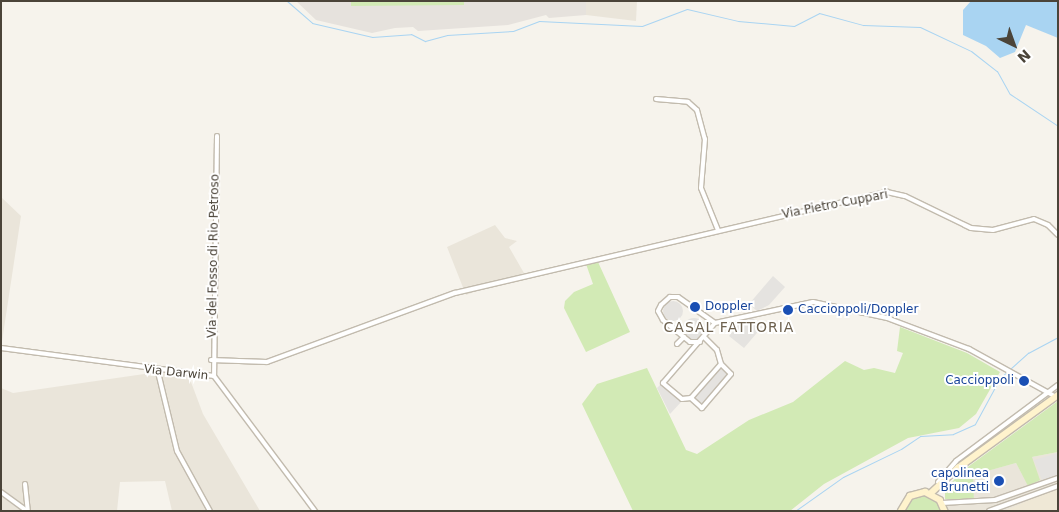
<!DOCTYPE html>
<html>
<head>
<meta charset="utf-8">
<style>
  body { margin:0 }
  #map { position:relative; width:1059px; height:512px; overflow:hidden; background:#f6f3ec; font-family:"DejaVu Sans",sans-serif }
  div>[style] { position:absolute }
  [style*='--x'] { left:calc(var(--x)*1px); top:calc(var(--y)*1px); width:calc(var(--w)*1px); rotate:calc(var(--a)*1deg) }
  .residential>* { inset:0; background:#eae5da }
  .industrial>* { inset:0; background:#e6e2dd }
  .education>* { inset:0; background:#efe8d6 }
  .green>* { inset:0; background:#d2eab5 }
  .parking>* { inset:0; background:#e5e3e0; transform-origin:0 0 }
  .round { border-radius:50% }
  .water>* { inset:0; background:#a9d4f2 }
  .stream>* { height:1px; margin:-0.5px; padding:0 0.5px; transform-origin:0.5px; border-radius:0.5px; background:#a9d4f2 }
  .roads { filter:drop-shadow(1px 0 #c2bbae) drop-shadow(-1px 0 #c2bbae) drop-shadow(0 1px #c2bbae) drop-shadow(0 -1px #c2bbae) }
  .street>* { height:4px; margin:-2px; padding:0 2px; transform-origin:2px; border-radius:2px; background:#fff }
  .secondary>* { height:5.5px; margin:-2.75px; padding:0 2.75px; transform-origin:2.75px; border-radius:2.75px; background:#fff3cd }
  .dots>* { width:14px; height:14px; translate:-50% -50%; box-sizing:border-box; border:2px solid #fff; border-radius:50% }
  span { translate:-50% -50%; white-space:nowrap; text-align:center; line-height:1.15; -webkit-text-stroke:4px #fff; paint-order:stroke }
  .street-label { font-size:12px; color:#4b4439 }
  .transit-label { font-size:12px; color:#164399 }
  .left { translate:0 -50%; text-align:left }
  .right { translate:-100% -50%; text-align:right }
  .neighbourhood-label { font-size:14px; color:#6e6250; letter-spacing:1px }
  .frame { position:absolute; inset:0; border:2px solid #4b4439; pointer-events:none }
  .north { position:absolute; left:989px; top:20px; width:50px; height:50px; -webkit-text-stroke:4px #fff; paint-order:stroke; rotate:138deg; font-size:14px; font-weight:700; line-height:20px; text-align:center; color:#4b4439 }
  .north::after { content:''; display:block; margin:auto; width:18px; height:22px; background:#4b4439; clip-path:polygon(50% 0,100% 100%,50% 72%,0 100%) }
</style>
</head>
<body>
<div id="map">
  <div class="residential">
    <div style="clip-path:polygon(586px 1px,637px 1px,636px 21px,586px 15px)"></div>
    <div style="clip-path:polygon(1px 197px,21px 216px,1px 348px)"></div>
    <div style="clip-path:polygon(495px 225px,505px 238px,517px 241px,509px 247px,524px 273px,466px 295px,447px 247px)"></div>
    <div style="clip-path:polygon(158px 372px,188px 374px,203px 414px,260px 511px,172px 511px,165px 481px,120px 482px,117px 511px,1px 511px,1px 388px,13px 393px)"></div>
    <div style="clip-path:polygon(1058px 452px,1058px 511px,942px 511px,942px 503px,974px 500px,972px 475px,1016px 463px,1028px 485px,1032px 457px)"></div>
  </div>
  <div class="industrial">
    <div style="clip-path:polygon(296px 1px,586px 1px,586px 15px,549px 18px,546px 15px,508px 25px,418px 31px,413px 27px,395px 28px,372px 33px,316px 20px)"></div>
  </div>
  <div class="education">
    <div style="clip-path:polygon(1058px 489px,1058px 511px,1004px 511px,1050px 491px)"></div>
  </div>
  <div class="green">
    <div style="clip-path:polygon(351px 1px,464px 1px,464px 5px,351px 6px)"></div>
    <div style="clip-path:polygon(598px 262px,630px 332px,586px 352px,564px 308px,565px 301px,574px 292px,593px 284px,586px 264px)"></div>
    <div style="clip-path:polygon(900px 327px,967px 353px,1000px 372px,976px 414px,959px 428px,908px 438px,824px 484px,790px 511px,633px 511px,582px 404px,597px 384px,647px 368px,686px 450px,697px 454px,749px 420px,793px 402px,845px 361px,864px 370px,874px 368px,895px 373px,903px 353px,897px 351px)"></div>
    <div style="clip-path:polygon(1058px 401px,1058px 452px,1032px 457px,1040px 480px,1028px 486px,1016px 463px,973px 475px,974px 500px,945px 499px,945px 490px,961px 472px)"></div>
    <div style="clip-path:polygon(924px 495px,935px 499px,941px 511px,904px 511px,912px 498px)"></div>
  </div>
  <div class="parking">
    <div style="clip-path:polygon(773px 276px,785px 287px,769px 305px,757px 311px,749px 304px)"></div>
    <div class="round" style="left:663px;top:301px;width:20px;height:20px"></div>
    <div class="round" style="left:683px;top:318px;width:22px;height:22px"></div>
    <div style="clip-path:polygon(753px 318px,762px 327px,744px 348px,729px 336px,741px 322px)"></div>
    <div style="left:720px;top:367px;width:12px;height:41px;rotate:42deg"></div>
    <div style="clip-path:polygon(662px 383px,682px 401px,670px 414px,657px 388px)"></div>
    <div style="clip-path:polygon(1058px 453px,1058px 475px,1042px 480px,1034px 460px)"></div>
  </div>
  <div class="water">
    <div style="clip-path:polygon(971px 1px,1058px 1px,1058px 38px,1026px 25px,1015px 52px,1000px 58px,986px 46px,963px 35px,963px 10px)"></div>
  </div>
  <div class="stream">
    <div style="--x:264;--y:1;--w:4;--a:0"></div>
    <div style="--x:287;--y:1;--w:33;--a:41"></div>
    <div style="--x:312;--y:23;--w:62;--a:13.1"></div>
    <div style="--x:372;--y:37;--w:39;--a:-4"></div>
    <div style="--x:411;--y:34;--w:16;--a:27"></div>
    <div style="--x:425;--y:41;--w:23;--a:-15"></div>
    <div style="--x:447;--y:35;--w:66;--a:-3.5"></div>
    <div style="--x:513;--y:31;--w:28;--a:-21"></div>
    <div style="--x:539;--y:21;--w:103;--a:2.8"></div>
    <div style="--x:642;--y:26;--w:48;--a:-20.7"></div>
    <div style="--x:687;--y:9;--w:52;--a:13.2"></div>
    <div style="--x:738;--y:21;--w:56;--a:5.1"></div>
    <div style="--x:794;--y:26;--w:28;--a:-27"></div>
    <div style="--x:819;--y:13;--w:46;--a:15.3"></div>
    <div style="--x:863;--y:25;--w:57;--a:2"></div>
    <div style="--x:920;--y:27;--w:56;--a:25.2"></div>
    <div style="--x:971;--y:51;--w:33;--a:38"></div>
    <div style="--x:997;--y:71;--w:26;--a:61"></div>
    <div style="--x:1010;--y:94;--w:58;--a:33.7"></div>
    <div style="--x:795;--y:511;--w:59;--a:-35.3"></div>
    <div style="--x:843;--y:477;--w:64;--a:-25.8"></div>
    <div style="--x:901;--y:449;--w:23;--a:-34"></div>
    <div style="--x:920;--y:436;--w:33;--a:-3"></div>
    <div style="--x:953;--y:434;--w:24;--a:-24"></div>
    <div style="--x:975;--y:424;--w:52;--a:-61.5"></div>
    <div style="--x:1000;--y:378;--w:38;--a:-42"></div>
    <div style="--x:1028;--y:353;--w:34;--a:-28"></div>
  </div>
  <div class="roads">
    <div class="street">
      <div style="--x:656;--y:99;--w:32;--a:5"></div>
      <div style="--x:688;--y:102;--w:12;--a:42"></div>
      <div style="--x:697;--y:110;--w:30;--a:75"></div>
      <div style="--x:705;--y:139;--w:49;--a:94.7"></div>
      <div style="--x:701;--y:188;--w:45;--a:68"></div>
      <div style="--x:217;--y:136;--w:240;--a:90.7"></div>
      <div style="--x:214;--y:376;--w:169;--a:53.2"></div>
      <div style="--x:704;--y:337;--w:18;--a:45"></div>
      <div style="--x:717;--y:350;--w:15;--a:74"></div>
      <div style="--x:721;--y:364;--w:14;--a:45"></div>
      <div style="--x:731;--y:374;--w:45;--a:130.5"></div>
      <div style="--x:702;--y:408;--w:15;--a:-138"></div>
      <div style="--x:691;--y:398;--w:9;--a:174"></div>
      <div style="--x:682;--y:399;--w:25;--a:-140"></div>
      <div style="--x:663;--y:383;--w:79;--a:-49.1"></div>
      <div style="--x:715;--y:323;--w:100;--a:-12.1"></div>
      <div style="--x:813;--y:302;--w:76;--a:12.2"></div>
      <div style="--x:887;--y:318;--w:88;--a:20.7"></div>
      <div style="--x:969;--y:349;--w:99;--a:28.9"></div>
      <div style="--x:700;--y:342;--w:10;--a:180"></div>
      <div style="--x:690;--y:342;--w:35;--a:-141"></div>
      <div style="--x:663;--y:320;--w:10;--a:-119"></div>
      <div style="--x:658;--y:311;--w:7;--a:-63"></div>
      <div style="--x:661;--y:305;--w:12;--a:-42"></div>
      <div style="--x:670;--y:297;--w:8;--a:0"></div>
      <div style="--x:678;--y:297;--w:45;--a:35.1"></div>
      <div style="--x:677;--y:344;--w:10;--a:-45"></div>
      <div style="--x:1;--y:348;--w:215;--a:7.5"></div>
      <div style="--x:211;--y:360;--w:56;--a:2"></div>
      <div style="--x:267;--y:362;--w:200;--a:-20.2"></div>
      <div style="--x:455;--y:293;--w:444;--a:-13.2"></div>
      <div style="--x:887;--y:192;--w:18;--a:13"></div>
      <div style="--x:905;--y:196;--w:73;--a:25.9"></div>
      <div style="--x:971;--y:228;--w:22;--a:5"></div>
      <div style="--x:993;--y:230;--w:42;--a:-15"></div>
      <div style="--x:1034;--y:219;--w:15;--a:23"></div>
      <div style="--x:1048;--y:225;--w:14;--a:45"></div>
      <div style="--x:158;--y:372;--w:81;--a:76.5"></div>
      <div style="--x:177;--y:451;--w:68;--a:61.2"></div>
      <div style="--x:691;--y:398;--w:45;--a:-48.6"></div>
      <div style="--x:938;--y:482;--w:28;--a:-49"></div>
      <div style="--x:956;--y:461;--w:127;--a:-36.7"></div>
      <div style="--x:25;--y:484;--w:27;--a:84"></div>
      <div style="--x:1;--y:492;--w:32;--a:36"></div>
      <div style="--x:942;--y:503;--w:53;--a:-3.2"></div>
      <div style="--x:995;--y:500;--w:67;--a:-19.2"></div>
      <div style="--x:989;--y:511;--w:73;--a:-19.9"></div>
    </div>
    <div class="secondary">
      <div style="--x:931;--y:493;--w:37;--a:-43"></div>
      <div style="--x:958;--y:468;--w:124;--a:-36.1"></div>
      <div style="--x:901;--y:511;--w:17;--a:-59"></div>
      <div style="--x:910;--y:496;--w:16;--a:-15"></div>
      <div style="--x:925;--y:492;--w:17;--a:28"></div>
      <div style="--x:940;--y:500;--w:12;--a:66"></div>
    </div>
  </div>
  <div class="dots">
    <div style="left:695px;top:307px;background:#1a4fb4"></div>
    <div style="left:788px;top:310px;background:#1a4fb4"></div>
    <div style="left:1024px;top:381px;background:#1a4fb4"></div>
    <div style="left:999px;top:481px;background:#1a4fb4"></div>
  </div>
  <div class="street-label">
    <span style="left:835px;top:205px;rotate:-11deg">Via Pietro Cuppari</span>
    <span style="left:214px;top:256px;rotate:-89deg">Via del Fosso di Rio Petroso</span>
    <span style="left:176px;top:373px;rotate:6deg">Via Darwin</span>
  </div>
  <div class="transit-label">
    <span class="left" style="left:705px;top:307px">Doppler</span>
    <span class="left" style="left:798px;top:310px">Caccioppoli/Doppler</span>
    <span class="right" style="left:1014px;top:381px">Caccioppoli</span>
    <span class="right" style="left:989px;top:481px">capolinea<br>Brunetti</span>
  </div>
  <div class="neighbourhood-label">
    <span style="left:729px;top:327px">CASAL FATTORIA</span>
  </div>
  <div class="frame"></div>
  <div class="north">N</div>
</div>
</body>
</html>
